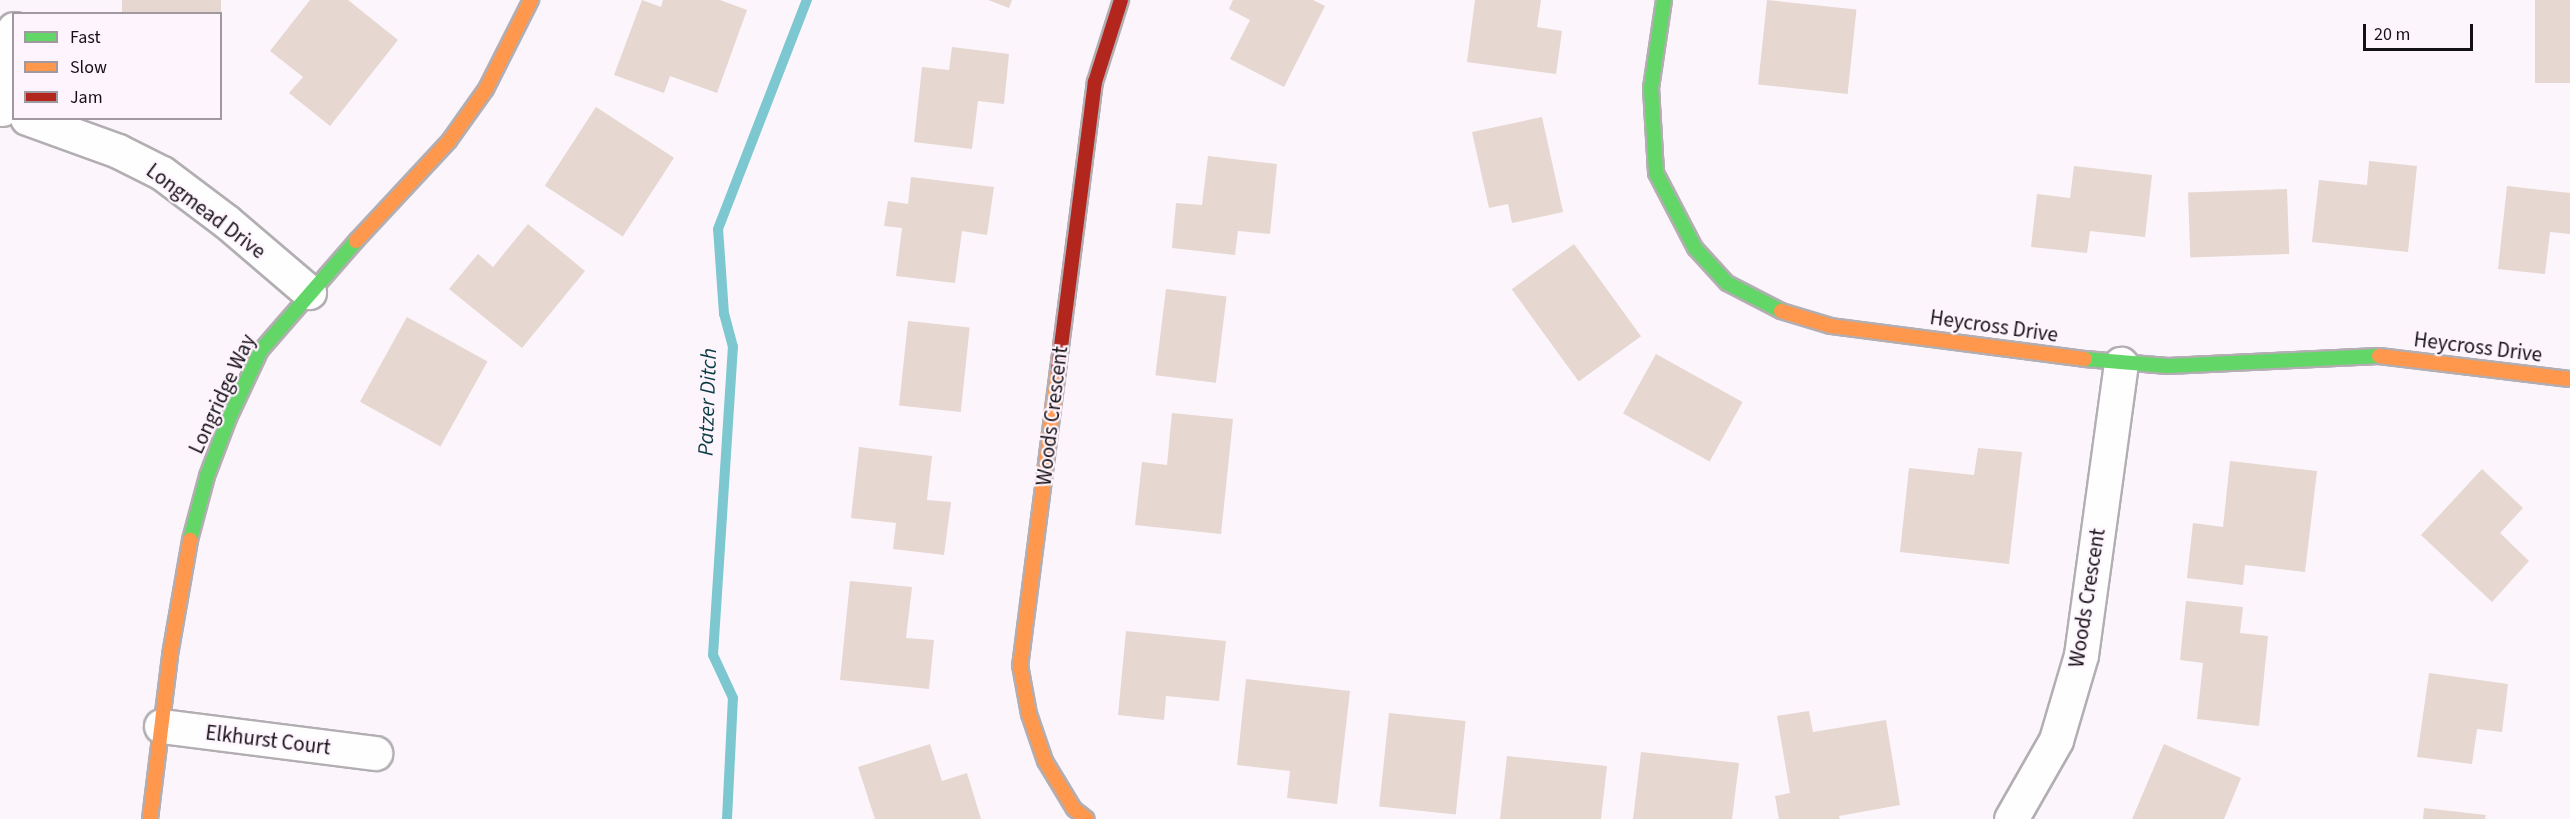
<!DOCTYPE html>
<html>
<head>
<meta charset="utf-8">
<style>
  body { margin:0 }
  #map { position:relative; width:2570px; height:819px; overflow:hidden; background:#fcf6fc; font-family:"Source Sans 3",sans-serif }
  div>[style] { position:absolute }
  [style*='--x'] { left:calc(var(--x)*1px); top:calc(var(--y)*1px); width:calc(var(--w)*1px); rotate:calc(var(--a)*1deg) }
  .stream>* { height:10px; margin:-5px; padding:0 5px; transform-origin:5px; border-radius:5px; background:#7dc7d0 }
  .building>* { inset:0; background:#e6d7d1; transform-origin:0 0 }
  .roads { filter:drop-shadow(2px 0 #b2aeb2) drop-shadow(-2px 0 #b2aeb2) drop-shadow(0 2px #b2aeb2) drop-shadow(0 -2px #b2aeb2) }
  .street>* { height:33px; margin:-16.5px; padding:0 16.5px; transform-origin:16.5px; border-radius:16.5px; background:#fffeff }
  .fast>* { height:14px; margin:-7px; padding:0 7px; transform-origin:7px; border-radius:7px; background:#63d668 }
  .slow>* { height:14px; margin:-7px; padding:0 7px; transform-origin:7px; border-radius:7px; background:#ff974d }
  .jam>* { height:14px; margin:-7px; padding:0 7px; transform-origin:7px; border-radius:7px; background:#b3261e }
  span { translate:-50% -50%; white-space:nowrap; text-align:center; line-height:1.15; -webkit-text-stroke:4.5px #fef4fe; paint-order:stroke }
  .street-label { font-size:21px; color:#141114 }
  .water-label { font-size:22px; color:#0a3d42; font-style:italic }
  .legend { position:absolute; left:12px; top:12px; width:210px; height:108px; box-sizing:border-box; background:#fef4fe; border:2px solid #a099a0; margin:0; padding:8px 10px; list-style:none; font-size:18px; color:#141114 }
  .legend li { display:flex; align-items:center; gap:12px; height:30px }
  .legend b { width:30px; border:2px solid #a099a0 }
  .scale { position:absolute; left:2363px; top:24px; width:110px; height:27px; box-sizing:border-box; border:3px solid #141114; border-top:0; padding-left:8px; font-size:18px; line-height:21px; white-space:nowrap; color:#141114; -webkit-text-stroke:4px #fef4fe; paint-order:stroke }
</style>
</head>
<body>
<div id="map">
  <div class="stream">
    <div style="--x:727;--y:819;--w:121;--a:-87.2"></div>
    <div style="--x:733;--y:698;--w:47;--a:-114.9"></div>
    <div style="--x:713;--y:655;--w:309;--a:-86.3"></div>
    <div style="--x:733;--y:347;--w:34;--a:-105"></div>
    <div style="--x:724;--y:314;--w:85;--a:-94"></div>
    <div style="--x:718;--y:229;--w:246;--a:-68.8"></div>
  </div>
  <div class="building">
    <div style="left:122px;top:0;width:99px;height:15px"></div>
    <div style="clip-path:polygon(310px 0,348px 0,398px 40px,330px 126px,289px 93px,303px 77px,270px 51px)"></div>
    <div style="clip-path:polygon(642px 0,661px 7px,663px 0,720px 0,747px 10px,717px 93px,670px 76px,664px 93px,614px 75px)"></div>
    <div style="clip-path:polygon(988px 0,1012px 0,1009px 8px)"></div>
    <div style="clip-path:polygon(1233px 0,1313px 0,1325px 6px,1284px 87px,1230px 59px,1250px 20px,1229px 9px)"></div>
    <div style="clip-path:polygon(1475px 0,1541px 0,1537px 27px,1562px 31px,1556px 74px,1467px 62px)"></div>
    <div style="left:1767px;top:0;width:90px;height:85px;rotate:6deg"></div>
    <div style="left:2535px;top:0;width:35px;height:83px"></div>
    <div style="clip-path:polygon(952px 47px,1009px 54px,1004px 104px,978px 101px,972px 149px,914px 142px,922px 67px,949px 70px)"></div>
    <div style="left:596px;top:107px;width:93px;height:94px;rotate:33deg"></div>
    <div style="clip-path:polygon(1542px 117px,1563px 212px,1512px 223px,1508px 204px,1489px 208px,1472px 132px)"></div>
    <div style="clip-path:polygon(1208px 156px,1277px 164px,1270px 234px,1238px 231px,1235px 255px,1172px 248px,1176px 203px,1202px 205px)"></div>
    <div style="clip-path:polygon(2369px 161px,2417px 166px,2408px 252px,2312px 242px,2319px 180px,2367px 185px)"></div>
    <div style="clip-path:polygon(2074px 166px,2152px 175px,2145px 237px,2090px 231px,2087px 253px,2031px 247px,2037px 194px,2070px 198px)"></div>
    <div style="clip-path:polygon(911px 177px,994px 187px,987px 235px,962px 231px,955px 283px,896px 276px,902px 228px,884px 226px,888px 201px,908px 204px)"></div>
    <div style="clip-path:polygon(2507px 186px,2570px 193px,2570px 234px,2550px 232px,2545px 274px,2498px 269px)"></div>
    <div style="left:2287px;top:189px;width:65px;height:99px;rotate:88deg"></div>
    <div style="clip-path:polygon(528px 224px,585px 271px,522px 348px,449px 289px,478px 254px,493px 267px)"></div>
    <div style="left:1574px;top:244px;width:114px;height:77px;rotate:54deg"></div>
    <div style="left:1166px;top:289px;width:61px;height:87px;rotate:7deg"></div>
    <div style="left:407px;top:317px;width:92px;height:97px;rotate:29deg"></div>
    <div style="left:908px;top:321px;width:62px;height:85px;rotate:6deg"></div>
    <div style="left:1656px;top:354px;width:99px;height:68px;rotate:29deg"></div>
    <div style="clip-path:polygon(1172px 413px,1233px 419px,1221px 534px,1135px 525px,1142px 462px,1167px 465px)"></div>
    <div style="clip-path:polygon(859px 447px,932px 456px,927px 500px,951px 502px,944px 555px,893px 549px,896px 523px,851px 518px)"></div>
    <div style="clip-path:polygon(1978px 448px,2022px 452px,2009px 564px,1900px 552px,1909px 468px,1974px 475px)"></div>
    <div style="clip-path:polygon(2230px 461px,2317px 471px,2305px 572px,2245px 565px,2243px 585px,2187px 578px,2193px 523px,2223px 527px)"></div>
    <div style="clip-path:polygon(2482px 469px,2523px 508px,2500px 533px,2529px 561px,2492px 602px,2421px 535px)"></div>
    <div style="clip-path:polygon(850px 581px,912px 587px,906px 638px,934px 640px,929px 689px,840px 680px)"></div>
    <div style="clip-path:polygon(2186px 601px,2243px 607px,2240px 633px,2268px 636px,2259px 726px,2197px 719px,2203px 663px,2180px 660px)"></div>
    <div style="clip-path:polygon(1126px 631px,1226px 641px,1219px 701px,1166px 696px,1164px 720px,1118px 715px)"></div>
    <div style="clip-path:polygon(2429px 673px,2508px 684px,2502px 732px,2477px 729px,2472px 764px,2417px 757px)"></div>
    <div style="clip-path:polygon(1246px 679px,1350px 691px,1337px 804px,1287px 798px,1290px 771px,1237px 765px)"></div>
    <div style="clip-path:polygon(1809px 711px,1813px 732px,1886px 720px,1900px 805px,1839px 816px,1840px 819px,1779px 819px,1775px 796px,1790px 793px,1777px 716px)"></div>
    <div style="left:1389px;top:713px;width:77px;height:94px;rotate:6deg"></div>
    <div style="clip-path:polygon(930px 744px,942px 781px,967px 773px,981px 819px,875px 819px,858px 767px)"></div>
    <div style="clip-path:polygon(2164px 744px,2241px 778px,2224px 819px,2132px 819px)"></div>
    <div style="clip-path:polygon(1641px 752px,1739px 763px,1732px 819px,1633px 819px)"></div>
    <div style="clip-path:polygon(1507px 756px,1607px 766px,1601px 819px,1500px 819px)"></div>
    <div style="clip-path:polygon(2424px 808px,2486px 815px,2485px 819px,2423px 819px)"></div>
  </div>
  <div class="roads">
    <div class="street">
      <div style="--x:2;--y:109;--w:81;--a:-81.5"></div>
      <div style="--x:27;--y:118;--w:97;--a:19.9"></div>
      <div style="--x:118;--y:151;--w:49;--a:26.6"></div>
      <div style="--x:162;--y:173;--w:81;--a:37"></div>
      <div style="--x:227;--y:222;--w:108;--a:40.5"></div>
      <div style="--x:161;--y:726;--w:216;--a:7.2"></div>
      <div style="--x:2011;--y:819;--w:91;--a:-60.3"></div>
      <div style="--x:2056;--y:740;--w:89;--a:-73.6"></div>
      <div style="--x:2081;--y:655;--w:294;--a:-82.2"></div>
    </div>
    <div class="fast">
      <div style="--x:1664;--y:0;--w:89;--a:98.4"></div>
      <div style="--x:1651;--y:88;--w:85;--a:86.6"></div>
      <div style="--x:1656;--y:173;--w:85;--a:62.5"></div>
      <div style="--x:1695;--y:248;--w:47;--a:47.6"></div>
      <div style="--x:1727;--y:283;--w:61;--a:27.4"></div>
      <div style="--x:2085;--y:359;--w:83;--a:4.8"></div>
      <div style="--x:2168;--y:366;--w:211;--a:-2.7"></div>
      <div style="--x:190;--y:540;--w:66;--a:-75.1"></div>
      <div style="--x:207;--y:476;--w:62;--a:-69.2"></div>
      <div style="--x:229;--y:418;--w:75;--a:-64.8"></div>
      <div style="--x:261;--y:350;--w:145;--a:-48.9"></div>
    </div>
    <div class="slow">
      <div style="--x:356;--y:241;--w:137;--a:-47.1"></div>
      <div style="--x:449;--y:141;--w:64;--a:-54.6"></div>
      <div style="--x:486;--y:89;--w:100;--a:-63.2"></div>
      <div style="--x:1781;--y:311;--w:52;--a:16.7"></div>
      <div style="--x:1831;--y:326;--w:256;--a:7.4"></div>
      <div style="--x:2379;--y:356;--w:192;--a:6.9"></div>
      <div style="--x:1058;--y:370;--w:297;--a:97.3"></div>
      <div style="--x:1020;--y:665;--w:50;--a:79.6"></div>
      <div style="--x:1029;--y:714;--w:50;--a:71.2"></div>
      <div style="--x:1045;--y:761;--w:56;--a:58.9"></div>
      <div style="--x:1074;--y:809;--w:16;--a:38"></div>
      <div style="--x:150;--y:819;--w:165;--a:-83"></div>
      <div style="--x:170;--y:655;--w:117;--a:-80.1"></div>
    </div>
    <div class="jam">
      <div style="--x:1058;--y:370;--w:290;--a:-82.7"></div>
      <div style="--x:1095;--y:82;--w:86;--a:-72.4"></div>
    </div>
  </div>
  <div class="street-label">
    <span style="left:206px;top:211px;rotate:37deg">Longmead Drive</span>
    <span style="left:1994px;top:326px;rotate:8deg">Heycross Drive</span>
    <span style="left:2478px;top:347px;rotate:7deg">Heycross Drive</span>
    <span style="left:222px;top:394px;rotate:-65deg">Longridge Way</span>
    <span style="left:1052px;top:416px;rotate:-83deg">Woods Crescent</span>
    <span style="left:2087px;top:598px;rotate:-81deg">Woods Crescent</span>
    <span style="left:268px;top:740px;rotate:7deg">Elkhurst Court</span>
  </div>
  <div class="water-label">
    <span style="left:708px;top:402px;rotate:-88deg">Patzer Ditch</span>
  </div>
  <ul class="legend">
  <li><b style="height:8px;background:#63d668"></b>Fast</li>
  <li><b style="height:8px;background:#ff974d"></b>Slow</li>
  <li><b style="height:8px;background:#b3261e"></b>Jam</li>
  </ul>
  <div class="scale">20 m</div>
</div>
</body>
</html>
